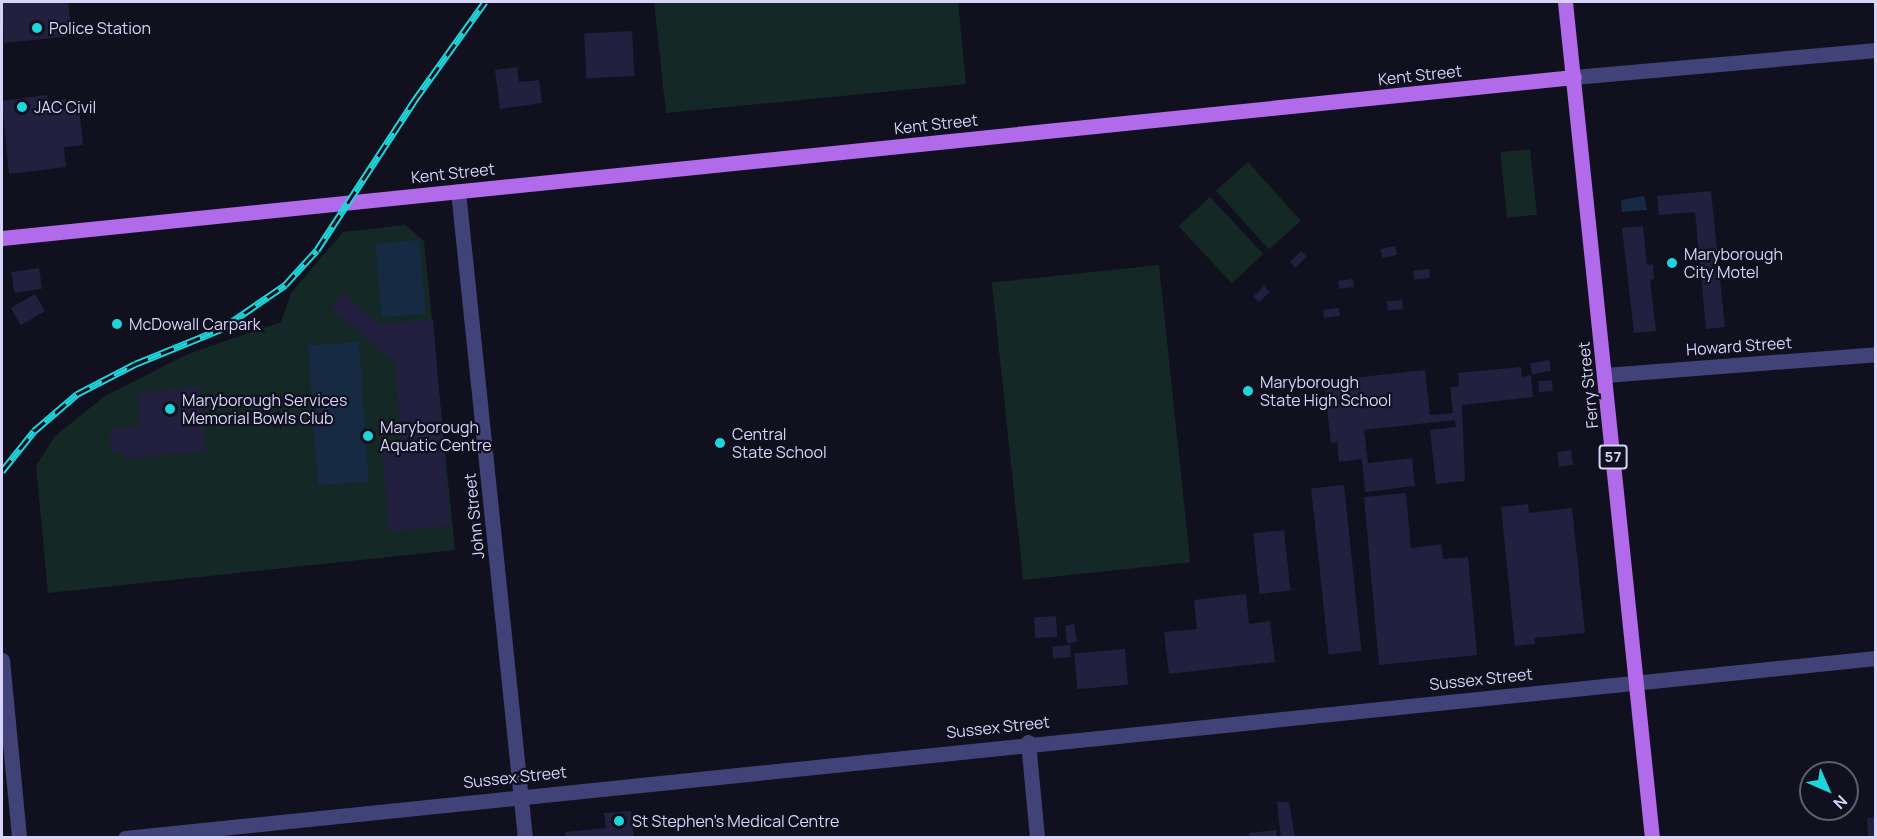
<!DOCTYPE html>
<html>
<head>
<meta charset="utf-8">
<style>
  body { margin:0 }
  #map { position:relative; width:1877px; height:839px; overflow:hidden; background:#11101f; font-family:Manrope,sans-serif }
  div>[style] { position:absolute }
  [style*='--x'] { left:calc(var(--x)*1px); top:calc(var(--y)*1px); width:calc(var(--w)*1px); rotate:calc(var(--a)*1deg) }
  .green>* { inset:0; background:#142826; transform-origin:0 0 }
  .water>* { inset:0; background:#162b43; transform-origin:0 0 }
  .building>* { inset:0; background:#231f3e; transform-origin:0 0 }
  .minor>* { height:15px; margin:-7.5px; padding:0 7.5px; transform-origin:7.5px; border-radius:7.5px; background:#414378 }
  .major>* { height:15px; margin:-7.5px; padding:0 7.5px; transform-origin:7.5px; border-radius:7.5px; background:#b16aea }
  .rail>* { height:7px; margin-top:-3.5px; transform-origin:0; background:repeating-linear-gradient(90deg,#11101f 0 14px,#1fd5da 0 28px); box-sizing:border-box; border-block:2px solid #1fd5da }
  .dots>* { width:16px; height:16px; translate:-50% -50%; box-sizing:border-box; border:3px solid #11101f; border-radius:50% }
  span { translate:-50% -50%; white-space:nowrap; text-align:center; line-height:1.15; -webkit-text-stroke:4.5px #11101f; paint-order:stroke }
  .shield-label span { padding:2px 4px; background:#11101f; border:2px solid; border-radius:4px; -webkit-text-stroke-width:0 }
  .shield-label { font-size:15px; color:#d6d4f9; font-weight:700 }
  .poi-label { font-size:16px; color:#d6d4f9 }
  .left { translate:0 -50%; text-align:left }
  .street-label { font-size:16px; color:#d6d4f9 }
  .frame { position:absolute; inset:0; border:3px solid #d6d4f9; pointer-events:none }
  .north { position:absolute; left:1799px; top:761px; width:60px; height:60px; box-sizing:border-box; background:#11101f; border:2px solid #605e76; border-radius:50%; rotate:135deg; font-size:16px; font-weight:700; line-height:24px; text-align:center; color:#d6d4f9 }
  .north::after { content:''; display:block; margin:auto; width:21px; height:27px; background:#1fd5da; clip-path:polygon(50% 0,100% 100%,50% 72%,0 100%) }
</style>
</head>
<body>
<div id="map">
  <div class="green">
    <div style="clip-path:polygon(654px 2px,958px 2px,966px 84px,666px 113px)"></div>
    <div style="left:1530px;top:149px;width:66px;height:30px;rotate:84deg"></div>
    <div style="left:1248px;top:162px;width:79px;height:43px;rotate:48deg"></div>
    <div style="left:1210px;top:197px;width:78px;height:43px;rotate:47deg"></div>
    <div style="clip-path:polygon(405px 225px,424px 241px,455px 550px,48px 593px,36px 466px,55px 436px,105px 396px,188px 354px,281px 322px,291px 293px,343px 232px)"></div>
    <div style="left:1159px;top:265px;width:299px;height:168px;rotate:84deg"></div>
  </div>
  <div class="water">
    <div style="clip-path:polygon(1644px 196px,1647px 210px,1622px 212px,1621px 200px)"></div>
    <div style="left:419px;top:240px;width:74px;height:44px;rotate:85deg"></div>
    <div style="left:359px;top:342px;width:140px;height:51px;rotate:86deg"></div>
  </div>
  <div class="building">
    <div style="clip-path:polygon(2px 2px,68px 2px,72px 36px,4px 43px)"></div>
    <div style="left:632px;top:31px;width:45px;height:48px;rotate:87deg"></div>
    <div style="clip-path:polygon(517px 67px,519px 82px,539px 80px,542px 103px,500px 109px,495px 70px)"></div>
    <div style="clip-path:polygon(47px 95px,48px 101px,66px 99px,67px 106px,79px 105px,83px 145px,64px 147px,66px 167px,9px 174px,2px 101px)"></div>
    <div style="clip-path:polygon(1711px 191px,1725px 327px,1706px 329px,1695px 212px,1659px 215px,1657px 196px)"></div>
    <div style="clip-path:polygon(1643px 226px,1647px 265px,1653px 264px,1654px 279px,1650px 280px,1656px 331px,1634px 333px,1622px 228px)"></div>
    <div style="left:1395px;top:246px;width:9px;height:15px;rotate:77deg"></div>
    <div style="left:1301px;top:251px;width:8px;height:16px;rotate:45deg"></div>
    <div style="left:39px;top:268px;width:21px;height:28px;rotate:82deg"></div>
    <div style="left:1429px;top:269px;width:9px;height:16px;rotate:84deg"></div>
    <div style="left:1353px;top:279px;width:8px;height:15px;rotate:83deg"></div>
    <div style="left:1264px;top:286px;width:8px;height:15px;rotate:45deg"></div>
    <div style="clip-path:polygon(343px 293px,379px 324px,433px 319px,450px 526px,389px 532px,382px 451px,402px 450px,395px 363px,331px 308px)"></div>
    <div style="left:35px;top:294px;width:20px;height:28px;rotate:60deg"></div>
    <div style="left:1402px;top:300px;width:9px;height:15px;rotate:84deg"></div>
    <div style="left:1339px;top:308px;width:8px;height:16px;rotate:83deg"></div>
    <div style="left:1549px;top:360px;width:11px;height:19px;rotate:80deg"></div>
    <div style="clip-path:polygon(1521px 367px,1522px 377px,1531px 375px,1533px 397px,1462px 405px,1465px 481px,1436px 484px,1430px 430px,1456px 427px,1455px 420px,1364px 430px,1368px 463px,1412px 458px,1415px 486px,1365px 492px,1362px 459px,1339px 462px,1337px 442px,1331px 443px,1324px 381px,1425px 370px,1430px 415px,1453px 413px,1450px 387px,1459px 386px,1458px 373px)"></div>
    <div style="left:1552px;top:380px;width:11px;height:14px;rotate:85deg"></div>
    <div style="clip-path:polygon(200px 386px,206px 451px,124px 459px,123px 452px,111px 453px,109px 430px,140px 425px,137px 393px)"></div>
    <div style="left:1571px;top:450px;width:15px;height:14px;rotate:82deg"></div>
    <div style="left:1344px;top:485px;width:167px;height:33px;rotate:84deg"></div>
    <div style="clip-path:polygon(1406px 493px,1411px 548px,1441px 544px,1443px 559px,1468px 557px,1477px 655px,1379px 665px,1364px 497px)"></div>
    <div style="clip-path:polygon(1528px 504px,1529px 513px,1572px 508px,1585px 633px,1534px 638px,1535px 644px,1515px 646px,1501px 507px)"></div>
    <div style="left:1284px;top:530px;width:61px;height:31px;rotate:84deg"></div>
    <div style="clip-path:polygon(1246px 594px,1249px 624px,1270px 621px,1275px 662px,1169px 674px,1164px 632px,1197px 629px,1194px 600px)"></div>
    <div style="left:1056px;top:616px;width:21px;height:22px;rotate:87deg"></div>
    <div style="clip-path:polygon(1074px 624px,1077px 642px,1067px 643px,1065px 626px)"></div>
    <div style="left:1070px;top:645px;width:12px;height:18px;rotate:85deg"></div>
    <div style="left:1125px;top:649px;width:36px;height:51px;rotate:85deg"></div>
    <div style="clip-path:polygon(1277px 802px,1289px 802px,1295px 838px,1281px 838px)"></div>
    <div style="clip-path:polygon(631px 811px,634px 838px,566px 838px,565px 832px,606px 828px,604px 813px)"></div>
    <div style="clip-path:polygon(1876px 817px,1876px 838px,1868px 838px,1867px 818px)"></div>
    <div style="clip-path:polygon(1276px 830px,1277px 838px,1249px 838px,1249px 833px)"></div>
  </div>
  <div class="minor">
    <div style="--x:1574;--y:77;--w:303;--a:-5.1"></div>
    <div style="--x:458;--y:191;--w:650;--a:84.09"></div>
    <div style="--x:1605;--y:375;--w:272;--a:-4.4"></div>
    <div style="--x:2;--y:660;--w:179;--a:84.5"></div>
    <div style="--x:1028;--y:742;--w:96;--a:84.6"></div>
    <div style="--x:125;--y:838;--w:1760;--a:-5.87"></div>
  </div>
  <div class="major">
    <div style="--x:1565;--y:2;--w:841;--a:84.06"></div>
    <div style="--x:2;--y:238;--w:1580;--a:-5.85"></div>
  </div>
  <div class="rail">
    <div style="--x:2;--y:471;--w:51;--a:-51.3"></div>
    <div style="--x:34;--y:431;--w:57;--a:-40.7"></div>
    <div style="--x:77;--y:394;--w:65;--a:-27.3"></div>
    <div style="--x:135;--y:364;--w:93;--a:-22.1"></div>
    <div style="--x:221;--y:329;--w:78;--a:-34.5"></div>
    <div style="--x:285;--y:285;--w:47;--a:-47.6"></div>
    <div style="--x:317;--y:250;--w:178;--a:-56.9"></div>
    <div style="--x:414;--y:101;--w:122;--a:-54.4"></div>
  </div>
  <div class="dots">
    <div style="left:37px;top:28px;background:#1fd5da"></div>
    <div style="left:22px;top:107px;background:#1fd5da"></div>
    <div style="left:1672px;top:263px;background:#1fd5da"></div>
    <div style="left:117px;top:324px;background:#1fd5da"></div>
    <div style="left:1248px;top:391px;background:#1fd5da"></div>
    <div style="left:170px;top:409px;background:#1fd5da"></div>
    <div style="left:368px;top:436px;background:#1fd5da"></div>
    <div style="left:720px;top:443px;background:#1fd5da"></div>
    <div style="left:619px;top:821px;background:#1fd5da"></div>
  </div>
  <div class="shield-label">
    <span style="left:1613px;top:457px">57</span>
  </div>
  <div class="poi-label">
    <span class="left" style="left:49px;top:28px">Police Station</span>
    <span class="left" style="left:34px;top:107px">JAC Civil</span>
    <span class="left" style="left:1684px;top:263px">Maryborough<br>City Motel</span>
    <span class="left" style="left:129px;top:324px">McDowall Carpark</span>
    <span class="left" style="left:1260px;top:391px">Maryborough<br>State High School</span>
    <span class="left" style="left:182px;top:409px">Maryborough Services<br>Memorial Bowls Club</span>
    <span class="left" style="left:380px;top:436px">Maryborough<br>Aquatic Centre</span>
    <span class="left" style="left:732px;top:443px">Central<br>State School</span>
    <span class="left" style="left:632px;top:821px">St Stephen's Medical Centre</span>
  </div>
  <div class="street-label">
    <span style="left:1420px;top:75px;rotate:-6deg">Kent Street</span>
    <span style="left:936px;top:124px;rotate:-6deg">Kent Street</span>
    <span style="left:453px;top:173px;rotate:-6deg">Kent Street</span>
    <span style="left:1739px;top:346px;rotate:-4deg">Howard Street</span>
    <span style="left:1588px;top:385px;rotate:-96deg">Ferry Street</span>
    <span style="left:474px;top:516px;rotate:-96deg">John Street</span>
    <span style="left:1481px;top:679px;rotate:-6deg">Sussex Street</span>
    <span style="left:998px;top:727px;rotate:-6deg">Sussex Street</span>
    <span style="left:515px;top:777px;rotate:-6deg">Sussex Street</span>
  </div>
  <div class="frame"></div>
  <div class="north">N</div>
</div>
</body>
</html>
